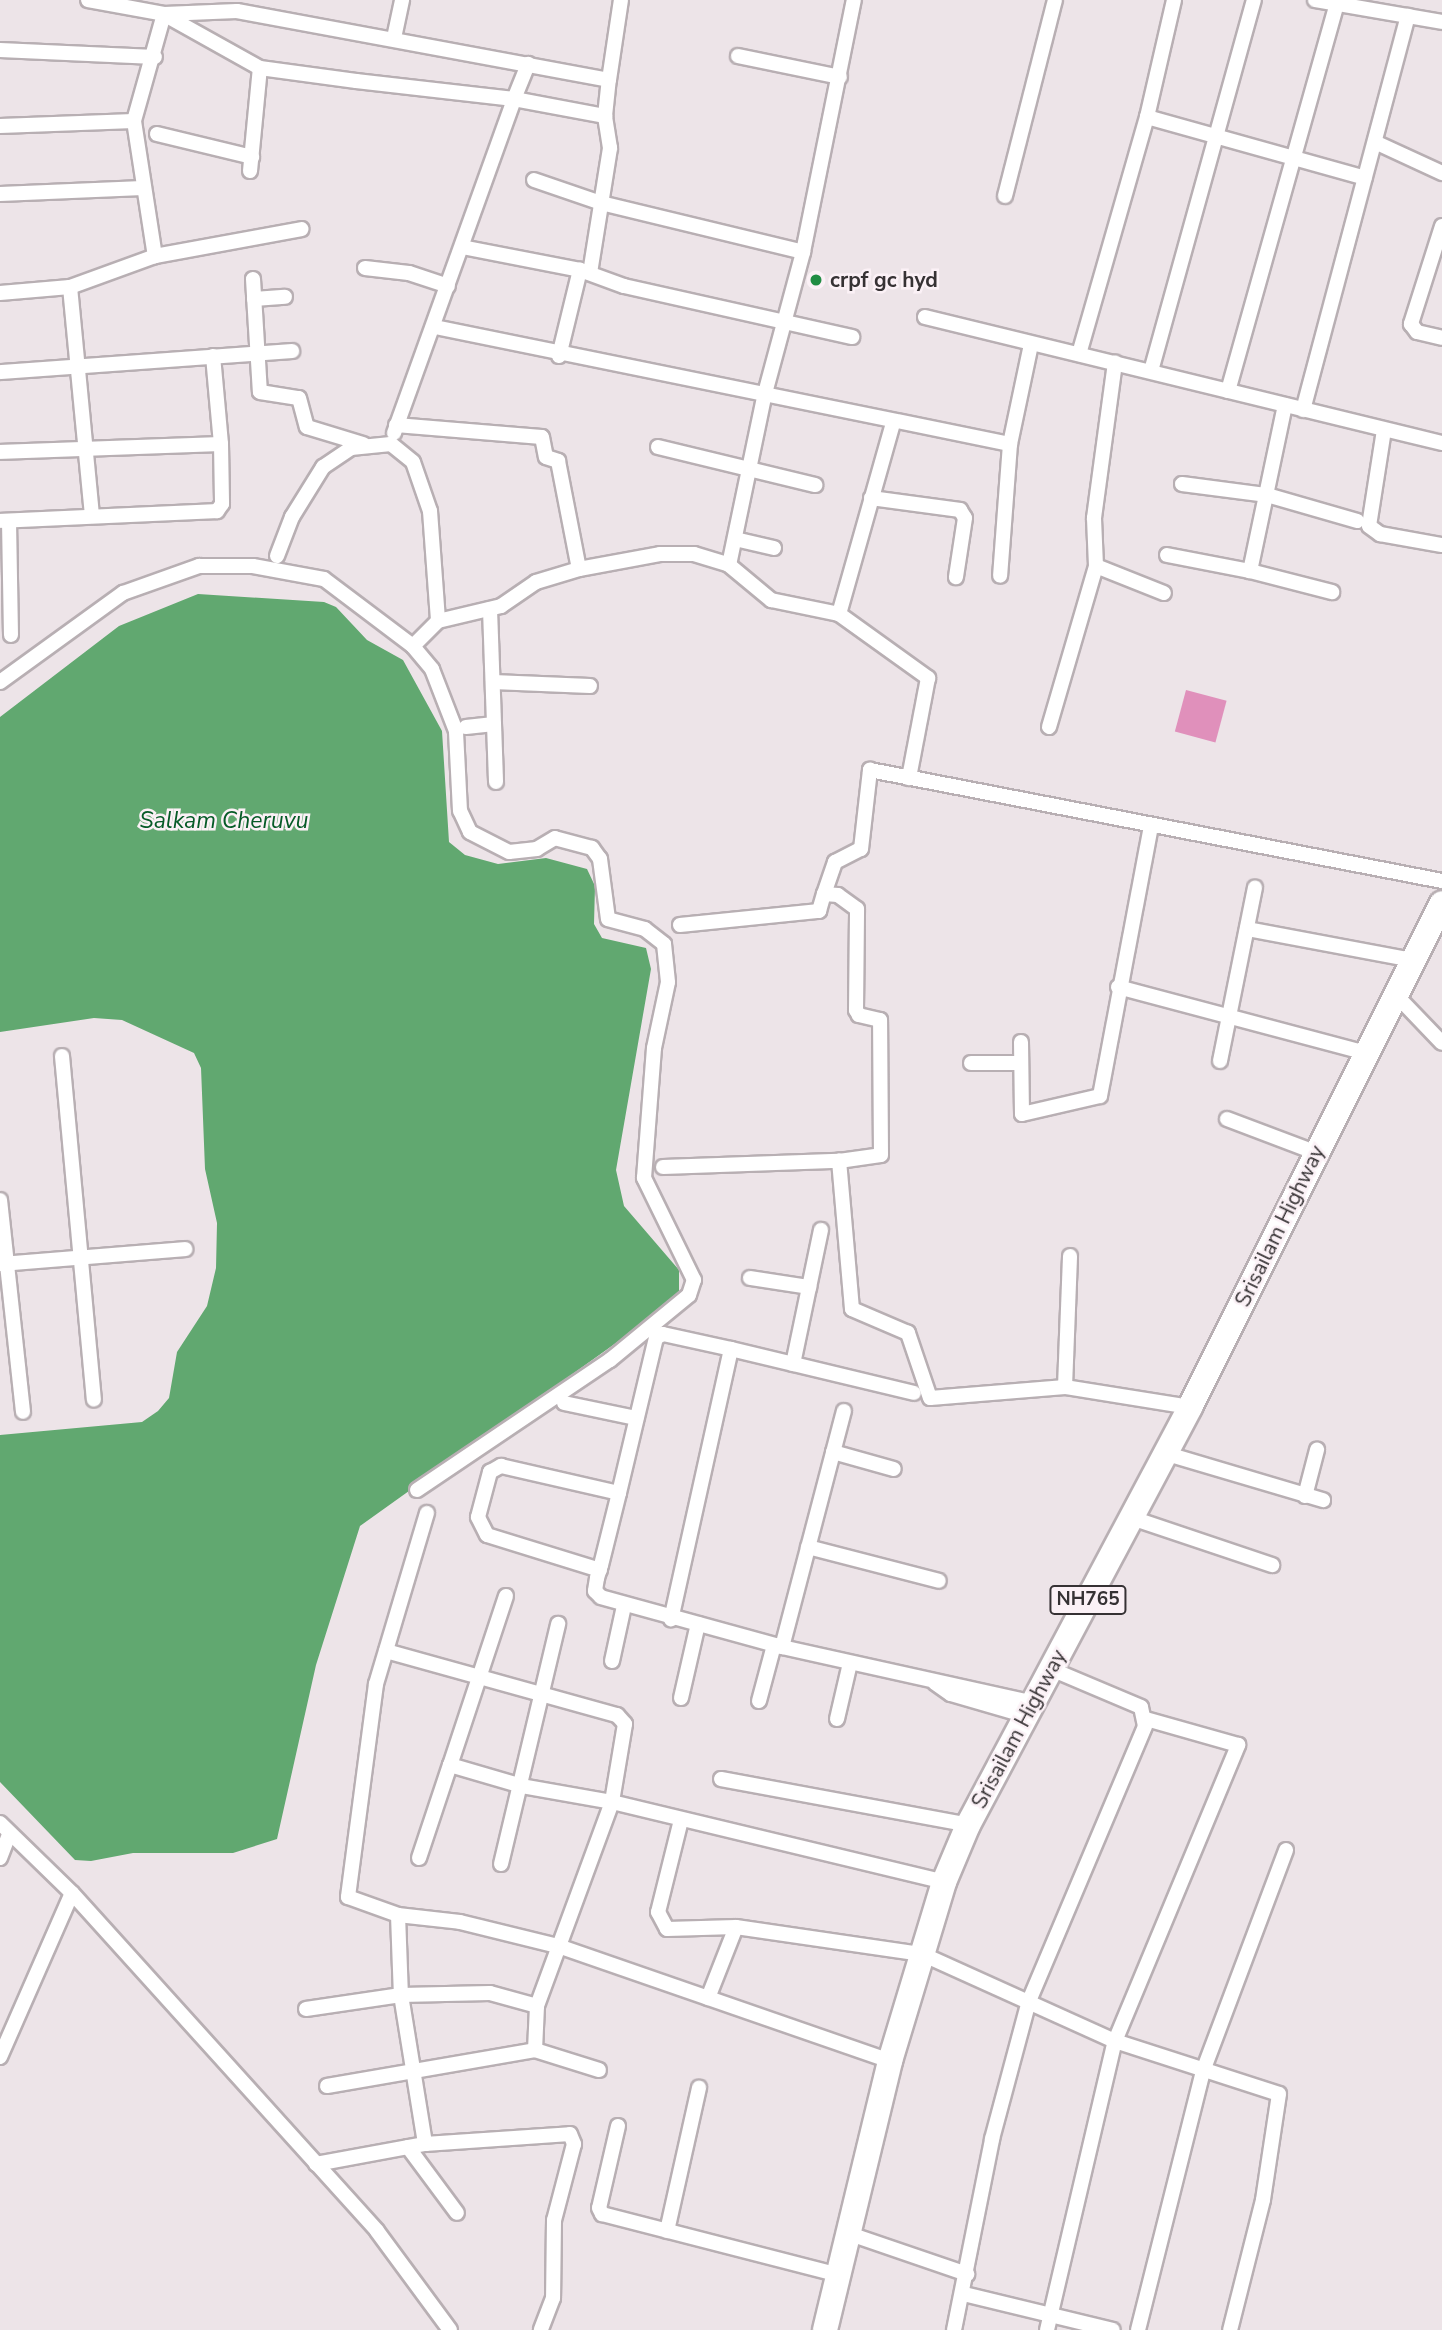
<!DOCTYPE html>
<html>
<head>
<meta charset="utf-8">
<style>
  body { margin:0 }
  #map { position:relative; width:1442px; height:2330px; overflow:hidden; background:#ede4e8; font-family:"Nunito Sans",sans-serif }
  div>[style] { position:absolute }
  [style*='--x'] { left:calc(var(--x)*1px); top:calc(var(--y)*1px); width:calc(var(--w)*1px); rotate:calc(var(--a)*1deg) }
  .water>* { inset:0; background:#61a870 }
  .building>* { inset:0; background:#e090bb; transform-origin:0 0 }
  .roads { filter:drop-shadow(2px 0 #b8afb3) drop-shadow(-2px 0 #b8afb3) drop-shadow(0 2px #b8afb3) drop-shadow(0 -2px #b8afb3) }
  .street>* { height:14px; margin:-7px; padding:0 7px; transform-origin:7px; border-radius:7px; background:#fff }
  .highway>* { height:24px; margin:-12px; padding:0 12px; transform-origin:12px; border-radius:12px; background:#fff }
  .dots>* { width:19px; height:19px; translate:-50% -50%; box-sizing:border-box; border:4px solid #fbf1f6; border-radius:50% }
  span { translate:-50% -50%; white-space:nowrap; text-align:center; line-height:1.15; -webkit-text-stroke:5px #fbf1f6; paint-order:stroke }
  .shield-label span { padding:2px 5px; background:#fbf1f6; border:2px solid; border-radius:5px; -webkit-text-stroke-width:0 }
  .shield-label { font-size:19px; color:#363234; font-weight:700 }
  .poi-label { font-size:21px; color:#363234; font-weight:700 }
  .left { translate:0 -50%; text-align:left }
  .street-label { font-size:21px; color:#363234 }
  .water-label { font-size:23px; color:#065b27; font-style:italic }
</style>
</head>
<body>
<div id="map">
  <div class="water">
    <div style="clip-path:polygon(198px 594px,324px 602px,336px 607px,367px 640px,403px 660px,442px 731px,449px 842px,465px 855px,498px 864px,546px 858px,587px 869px,595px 886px,594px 924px,602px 938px,646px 948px,651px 969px,616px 1170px,624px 1206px,679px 1270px,679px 1291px,676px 1300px,360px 1526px,316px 1665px,277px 1839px,233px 1853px,133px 1853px,91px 1861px,75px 1860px,0 1782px,0 1435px,142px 1422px,158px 1411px,169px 1398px,177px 1352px,207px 1306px,216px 1268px,217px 1223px,205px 1169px,201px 1068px,194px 1053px,122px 1020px,94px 1018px,0 1032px,0 717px,119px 626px)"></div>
  </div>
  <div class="building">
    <div style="left:1186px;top:690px;width:42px;height:43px;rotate:15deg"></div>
  </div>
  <div class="roads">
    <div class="street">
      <div style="--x:88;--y:0;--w:77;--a:10.4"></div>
      <div style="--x:164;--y:14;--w:111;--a:105.7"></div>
      <div style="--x:134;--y:121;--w:137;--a:81.2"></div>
      <div style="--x:1315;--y:0;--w:129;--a:9.8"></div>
      <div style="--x:164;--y:14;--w:73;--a:-2.4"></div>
      <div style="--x:237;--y:11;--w:378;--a:10.5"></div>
      <div style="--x:609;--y:80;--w:81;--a:-81.5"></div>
      <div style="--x:165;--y:15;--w:109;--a:29.2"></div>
      <div style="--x:260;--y:68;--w:97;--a:7.7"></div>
      <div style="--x:356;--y:81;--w:159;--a:6.5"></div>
      <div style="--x:514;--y:99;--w:38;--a:-68"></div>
      <div style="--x:394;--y:38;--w:39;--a:-78"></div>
      <div style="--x:0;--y:50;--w:155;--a:2.6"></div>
      <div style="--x:738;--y:56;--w:104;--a:11.6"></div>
      <div style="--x:1147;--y:117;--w:226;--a:15.6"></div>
      <div style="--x:0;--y:126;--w:134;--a:-2.1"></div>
      <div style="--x:157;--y:134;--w:98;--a:13.6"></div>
      <div style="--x:1377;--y:143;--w:72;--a:24.8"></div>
      <div style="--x:250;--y:171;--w:103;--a:-84.5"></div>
      <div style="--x:534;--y:180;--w:71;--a:18.9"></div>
      <div style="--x:601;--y:203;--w:208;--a:13.6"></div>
      <div style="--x:0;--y:194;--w:143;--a:-2.4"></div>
      <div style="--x:1005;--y:196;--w:202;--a:-75.7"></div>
      <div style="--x:1442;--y:226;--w:103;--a:107.6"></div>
      <div style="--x:1411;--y:324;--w:10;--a:53"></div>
      <div style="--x:1417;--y:332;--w:26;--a:13"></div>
      <div style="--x:462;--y:247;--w:120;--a:11"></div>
      <div style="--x:580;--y:270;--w:47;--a:20"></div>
      <div style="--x:624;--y:286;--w:234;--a:12.6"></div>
      <div style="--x:365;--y:268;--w:44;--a:6.5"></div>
      <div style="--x:409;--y:273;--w:41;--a:18.4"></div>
      <div style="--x:590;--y:273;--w:127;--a:-80.9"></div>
      <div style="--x:610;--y:148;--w:32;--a:-99"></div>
      <div style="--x:253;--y:279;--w:113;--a:86.5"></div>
      <div style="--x:260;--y:392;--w:39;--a:9"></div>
      <div style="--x:299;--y:398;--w:30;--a:75"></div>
      <div style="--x:307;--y:427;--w:59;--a:16.9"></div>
      <div style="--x:70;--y:287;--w:230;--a:84.5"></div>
      <div style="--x:0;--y:293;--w:70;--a:-4.9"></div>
      <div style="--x:70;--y:287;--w:90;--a:-20"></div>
      <div style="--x:155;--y:256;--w:149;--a:-10.4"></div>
      <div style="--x:254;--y:299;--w:31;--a:-4"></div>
      <div style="--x:925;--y:317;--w:532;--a:13.7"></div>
      <div style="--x:435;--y:327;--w:587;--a:11.5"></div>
      <div style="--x:1010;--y:444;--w:132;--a:94.3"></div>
      <div style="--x:1079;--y:354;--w:247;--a:-74"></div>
      <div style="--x:1147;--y:117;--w:120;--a:-77"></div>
      <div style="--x:213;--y:356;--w:88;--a:84.8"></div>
      <div style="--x:559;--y:356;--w:89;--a:-76.3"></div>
      <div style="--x:1151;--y:371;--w:385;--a:-74.5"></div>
      <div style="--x:0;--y:372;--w:293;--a:-4.1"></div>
      <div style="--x:1228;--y:391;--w:402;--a:-74.3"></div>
      <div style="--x:1285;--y:405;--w:170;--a:101.9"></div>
      <div style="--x:1250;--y:571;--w:85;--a:14.4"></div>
      <div style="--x:1303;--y:410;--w:408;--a:-75.1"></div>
      <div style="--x:396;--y:425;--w:146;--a:4.7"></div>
      <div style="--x:542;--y:437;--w:20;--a:79"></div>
      <div style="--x:546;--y:457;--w:13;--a:18"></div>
      <div style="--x:558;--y:461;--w:110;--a:79"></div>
      <div style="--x:579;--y:569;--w:82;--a:-10.5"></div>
      <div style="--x:660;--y:554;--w:34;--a:0"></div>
      <div style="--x:694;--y:554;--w:37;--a:17"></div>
      <div style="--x:729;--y:565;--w:55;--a:39.8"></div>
      <div style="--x:771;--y:600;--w:69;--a:11.6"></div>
      <div style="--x:839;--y:614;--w:110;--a:35.7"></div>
      <div style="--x:928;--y:678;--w:102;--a:100.8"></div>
      <div style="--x:1384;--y:430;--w:97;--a:98.9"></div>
      <div style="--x:1369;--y:526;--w:14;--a:36"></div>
      <div style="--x:1380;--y:534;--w:63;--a:10.1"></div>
      <div style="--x:394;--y:433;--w:355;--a:-70.2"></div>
      <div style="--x:514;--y:99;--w:93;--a:10.6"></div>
      <div style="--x:605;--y:116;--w:36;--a:-84"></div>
      <div style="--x:1010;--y:444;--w:102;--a:-78.1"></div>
      <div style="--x:658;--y:447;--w:162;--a:13.6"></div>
      <div style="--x:0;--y:452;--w:221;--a:-2.1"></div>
      <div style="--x:221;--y:444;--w:60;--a:89"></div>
      <div style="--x:222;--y:504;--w:9;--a:126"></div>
      <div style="--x:217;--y:511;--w:217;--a:177.4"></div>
      <div style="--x:1182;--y:484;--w:86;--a:7.4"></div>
      <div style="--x:1267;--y:495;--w:94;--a:16.1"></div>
      <div style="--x:871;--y:498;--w:90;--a:7.7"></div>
      <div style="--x:960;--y:510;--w:9;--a:58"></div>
      <div style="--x:965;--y:518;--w:60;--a:98.7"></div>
      <div style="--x:9;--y:521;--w:114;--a:89"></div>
      <div style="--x:735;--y:539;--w:40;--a:13"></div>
      <div style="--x:1167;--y:555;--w:85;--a:10.9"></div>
      <div style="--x:277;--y:556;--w:42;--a:-69"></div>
      <div style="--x:292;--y:517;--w:59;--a:-58.2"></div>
      <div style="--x:323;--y:467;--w:34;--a:-34"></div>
      <div style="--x:351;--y:448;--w:40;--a:-5.7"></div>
      <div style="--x:391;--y:444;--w:28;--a:39"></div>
      <div style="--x:413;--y:462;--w:52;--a:70.9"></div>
      <div style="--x:430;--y:511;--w:110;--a:85.8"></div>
      <div style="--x:438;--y:621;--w:65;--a:-13.4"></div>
      <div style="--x:501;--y:606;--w:42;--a:-34.4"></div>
      <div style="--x:536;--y:582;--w:45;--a:-16.8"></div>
      <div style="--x:729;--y:565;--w:172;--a:-78.2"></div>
      <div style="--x:764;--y:397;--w:150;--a:-74.9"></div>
      <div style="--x:803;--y:252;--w:257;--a:-78.6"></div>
      <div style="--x:1096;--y:566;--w:73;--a:21.7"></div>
      <div style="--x:490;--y:609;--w:173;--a:88"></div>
      <div style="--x:839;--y:614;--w:198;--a:-74.2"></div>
      <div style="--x:0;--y:682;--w:152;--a:-35.9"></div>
      <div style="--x:123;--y:593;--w:81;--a:-19.6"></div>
      <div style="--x:199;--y:566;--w:54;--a:0"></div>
      <div style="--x:253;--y:566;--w:72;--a:10.4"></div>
      <div style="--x:324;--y:579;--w:111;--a:37"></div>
      <div style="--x:493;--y:682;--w:97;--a:2.4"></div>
      <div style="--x:466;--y:727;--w:28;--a:-6"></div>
      <div style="--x:1049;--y:727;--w:168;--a:-73.7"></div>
      <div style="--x:1096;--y:566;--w:48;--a:-92.4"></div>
      <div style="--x:1094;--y:518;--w:157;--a:-82.3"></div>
      <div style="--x:680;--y:925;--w:140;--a:-5.8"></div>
      <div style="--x:819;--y:911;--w:18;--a:-74"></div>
      <div style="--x:1247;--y:929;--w:169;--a:10.6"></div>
      <div style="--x:1118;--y:987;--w:257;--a:14.9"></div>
      <div style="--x:1396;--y:995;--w:66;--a:46.2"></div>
      <div style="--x:1021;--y:1042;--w:72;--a:89.2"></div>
      <div style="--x:1022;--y:1114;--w:80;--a:-13"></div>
      <div style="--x:1100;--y:1096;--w:275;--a:-79.3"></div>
      <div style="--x:62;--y:1056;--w:345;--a:84.7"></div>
      <div style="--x:1220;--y:1061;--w:177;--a:-78.6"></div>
      <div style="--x:971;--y:1063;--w:49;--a:0"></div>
      <div style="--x:1227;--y:1119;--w:96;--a:20.7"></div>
      <div style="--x:663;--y:1167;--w:176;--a:-2"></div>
      <div style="--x:0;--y:1200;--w:213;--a:83.8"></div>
      <div style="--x:0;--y:1264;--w:186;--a:-4.6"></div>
      <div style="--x:750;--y:1278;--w:60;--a:8.7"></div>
      <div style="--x:731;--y:1349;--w:188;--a:13.5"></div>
      <div style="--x:793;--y:1364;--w:137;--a:-78.2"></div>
      <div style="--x:1065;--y:1387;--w:131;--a:-87.8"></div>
      <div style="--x:564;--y:1403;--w:74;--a:11.8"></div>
      <div style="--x:1190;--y:1407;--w:127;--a:-170.9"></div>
      <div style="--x:1065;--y:1387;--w:135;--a:175.3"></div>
      <div style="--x:930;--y:1398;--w:69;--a:-108.7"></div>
      <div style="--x:908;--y:1333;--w:61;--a:-156.8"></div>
      <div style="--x:852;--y:1309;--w:149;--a:-95"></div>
      <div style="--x:839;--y:1161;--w:42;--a:-8.1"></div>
      <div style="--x:881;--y:1155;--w:135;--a:-90.4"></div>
      <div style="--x:880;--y:1020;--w:22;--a:-167"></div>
      <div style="--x:859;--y:1015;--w:6;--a:-121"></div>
      <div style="--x:856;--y:1010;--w:101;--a:-89.4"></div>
      <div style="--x:857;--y:909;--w:24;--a:-144"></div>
      <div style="--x:838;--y:895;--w:14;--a:-176"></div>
      <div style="--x:824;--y:894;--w:34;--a:-71"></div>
      <div style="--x:835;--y:862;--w:29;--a:-27"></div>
      <div style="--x:861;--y:849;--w:80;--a:-83.5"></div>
      <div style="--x:870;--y:770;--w:583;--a:10.98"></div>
      <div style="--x:833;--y:1452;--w:63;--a:15.6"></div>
      <div style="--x:1164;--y:1453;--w:166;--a:16.5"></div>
      <div style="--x:417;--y:1490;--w:233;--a:-34"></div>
      <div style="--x:610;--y:1360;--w:102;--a:-39.4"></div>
      <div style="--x:689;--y:1295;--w:16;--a:-72"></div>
      <div style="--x:694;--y:1280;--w:114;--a:-116.1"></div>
      <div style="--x:644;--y:1178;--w:130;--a:-85.6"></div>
      <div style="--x:654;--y:1048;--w:67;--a:-78"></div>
      <div style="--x:668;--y:982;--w:38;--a:-96"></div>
      <div style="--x:664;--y:944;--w:24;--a:-142"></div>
      <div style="--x:645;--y:929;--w:38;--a:-165"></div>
      <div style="--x:608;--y:919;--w:61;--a:-97.6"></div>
      <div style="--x:600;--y:859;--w:14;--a:-126"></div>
      <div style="--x:592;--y:848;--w:38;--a:-165"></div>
      <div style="--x:555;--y:838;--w:21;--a:149"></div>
      <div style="--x:537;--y:849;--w:28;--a:174"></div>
      <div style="--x:509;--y:852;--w:44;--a:-152.9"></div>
      <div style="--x:470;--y:832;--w:23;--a:-115"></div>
      <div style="--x:460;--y:811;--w:80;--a:-92.9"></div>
      <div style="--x:456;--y:731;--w:66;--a:-111.2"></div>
      <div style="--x:432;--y:669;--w:30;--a:-130"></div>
      <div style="--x:413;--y:646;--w:35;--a:-45"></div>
      <div style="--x:619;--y:1493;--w:159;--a:-76.6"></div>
      <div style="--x:656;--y:1338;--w:8;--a:-30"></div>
      <div style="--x:663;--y:1334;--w:70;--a:12.4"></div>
      <div style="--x:731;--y:1349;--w:277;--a:102.5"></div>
      <div style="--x:1305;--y:1496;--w:48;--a:-75.4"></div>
      <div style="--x:427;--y:1513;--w:178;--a:106.6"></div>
      <div style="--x:376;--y:1684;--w:215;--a:97.5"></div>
      <div style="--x:348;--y:1897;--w:53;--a:19.8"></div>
      <div style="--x:398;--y:1915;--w:62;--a:6.4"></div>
      <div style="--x:460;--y:1922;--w:101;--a:13.8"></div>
      <div style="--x:558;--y:1946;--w:351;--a:19.1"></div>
      <div style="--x:1132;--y:1518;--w:148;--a:18.6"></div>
      <div style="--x:808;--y:1547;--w:135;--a:14.5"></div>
      <div style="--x:600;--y:1570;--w:118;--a:-162.8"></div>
      <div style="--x:487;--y:1535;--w:20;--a:-117"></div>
      <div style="--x:478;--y:1517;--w:47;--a:-75.1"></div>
      <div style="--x:490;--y:1472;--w:13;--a:-29"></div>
      <div style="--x:501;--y:1466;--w:121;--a:12.9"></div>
      <div style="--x:619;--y:1493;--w:74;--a:104"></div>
      <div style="--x:601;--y:1565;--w:14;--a:107"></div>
      <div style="--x:597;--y:1578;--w:13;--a:99"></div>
      <div style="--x:595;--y:1591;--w:8;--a:45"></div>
      <div style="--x:601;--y:1597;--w:188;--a:15.4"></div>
      <div style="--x:782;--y:1647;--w:258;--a:12.5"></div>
      <div style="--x:506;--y:1596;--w:178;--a:108.3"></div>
      <div style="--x:450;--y:1765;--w:75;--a:16.3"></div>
      <div style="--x:522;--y:1786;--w:91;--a:10.1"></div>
      <div style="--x:612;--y:1802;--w:342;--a:13.5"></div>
      <div style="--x:782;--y:1647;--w:244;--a:-75.3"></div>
      <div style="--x:386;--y:1651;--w:240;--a:15.5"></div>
      <div style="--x:617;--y:1715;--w:12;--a:48"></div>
      <div style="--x:625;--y:1724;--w:79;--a:99.5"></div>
      <div style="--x:612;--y:1802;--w:217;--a:110.2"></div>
      <div style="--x:537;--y:2006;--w:44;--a:92.6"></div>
      <div style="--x:612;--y:1661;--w:56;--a:-77.7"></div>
      <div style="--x:935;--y:1683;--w:19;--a:35"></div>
      <div style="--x:951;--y:1694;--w:79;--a:16.1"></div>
      <div style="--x:681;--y:1698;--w:76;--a:-77.1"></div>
      <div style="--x:759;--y:1701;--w:58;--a:-75"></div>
      <div style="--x:837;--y:1719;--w:57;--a:-76.9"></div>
      <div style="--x:721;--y:1779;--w:251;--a:10.5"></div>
      <div style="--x:681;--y:1820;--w:95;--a:104"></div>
      <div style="--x:658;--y:1912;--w:19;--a:62"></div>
      <div style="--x:667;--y:1929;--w:69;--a:-1.7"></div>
      <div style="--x:736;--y:1927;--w:188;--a:8.3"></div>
      <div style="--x:922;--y:1954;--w:212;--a:24.3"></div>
      <div style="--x:1115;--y:2041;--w:172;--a:17.9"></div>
      <div style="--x:1279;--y:2094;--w:107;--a:98.6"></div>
      <div style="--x:1263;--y:2200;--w:134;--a:104.2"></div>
      <div style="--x:0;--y:1823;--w:100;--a:44.2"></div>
      <div style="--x:72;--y:1893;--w:455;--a:47.9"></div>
      <div style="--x:377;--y:2231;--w:123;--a:53.6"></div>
      <div style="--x:0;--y:1858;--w:25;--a:-69"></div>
      <div style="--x:419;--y:1858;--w:98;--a:-71.6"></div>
      <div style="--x:501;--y:1864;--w:247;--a:-76.6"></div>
      <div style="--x:398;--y:1915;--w:80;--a:87.9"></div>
      <div style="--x:401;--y:1995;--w:151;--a:80.8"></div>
      <div style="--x:708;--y:1998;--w:76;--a:-68.5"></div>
      <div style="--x:306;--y:2009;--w:96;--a:-8.4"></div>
      <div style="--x:401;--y:1995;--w:89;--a:-1.3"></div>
      <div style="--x:490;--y:1993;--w:49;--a:15.5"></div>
      <div style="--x:0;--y:2057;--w:179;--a:-66.3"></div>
      <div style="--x:327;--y:2086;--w:211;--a:-9.8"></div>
      <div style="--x:535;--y:2050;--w:67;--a:17.4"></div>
      <div style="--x:618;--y:2126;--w:84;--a:103"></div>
      <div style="--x:599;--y:2208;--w:7;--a:63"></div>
      <div style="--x:602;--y:2214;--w:246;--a:14.4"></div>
      <div style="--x:408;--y:2147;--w:82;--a:53.4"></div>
      <div style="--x:316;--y:2164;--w:111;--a:-10.4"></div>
      <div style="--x:425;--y:2144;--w:145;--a:-3.9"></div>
      <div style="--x:570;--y:2134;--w:11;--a:68"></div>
      <div style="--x:574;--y:2144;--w:79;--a:104.7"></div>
      <div style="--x:554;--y:2220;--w:78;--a:90.7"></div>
      <div style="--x:553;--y:2298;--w:34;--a:111"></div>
      <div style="--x:667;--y:2231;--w:147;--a:-77.4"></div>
      <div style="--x:850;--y:2234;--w:124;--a:18.9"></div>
      <div style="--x:964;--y:2294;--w:153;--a:13.6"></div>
      <div style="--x:954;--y:2330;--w:195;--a:-78.7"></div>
      <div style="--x:992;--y:2139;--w:143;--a:-75"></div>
      <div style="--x:1029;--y:2001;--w:298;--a:-67.1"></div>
      <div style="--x:1145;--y:1726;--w:19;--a:-102"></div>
      <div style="--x:1141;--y:1707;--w:98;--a:-157.1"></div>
      <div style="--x:1047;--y:2330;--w:297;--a:-76.8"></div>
      <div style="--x:1115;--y:2041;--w:321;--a:-67.4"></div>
      <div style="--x:1238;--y:1745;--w:96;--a:-164.2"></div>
      <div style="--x:1138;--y:2330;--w:267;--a:-75.9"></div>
      <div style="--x:1203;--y:2071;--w:236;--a:-69.4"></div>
    </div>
    <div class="highway">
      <div style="--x:825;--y:2330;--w:277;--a:-76.4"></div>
      <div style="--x:890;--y:2061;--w:187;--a:-73.2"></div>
      <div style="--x:944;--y:1882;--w:62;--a:-67.2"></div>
      <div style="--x:968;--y:1825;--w:473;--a:-62"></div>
      <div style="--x:1190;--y:1407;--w:563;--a:-63.43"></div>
    </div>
  </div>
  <div class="dots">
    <div style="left:816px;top:280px;background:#218d44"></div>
  </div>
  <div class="shield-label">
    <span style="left:1088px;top:1600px">NH765</span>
  </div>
  <div class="poi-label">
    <span class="left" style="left:830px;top:280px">crpf gc hyd</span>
  </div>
  <div class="street-label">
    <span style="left:1280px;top:1226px;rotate:-64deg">Srisailam Highway</span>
    <span style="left:1019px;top:1729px;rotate:-62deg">Srisailam Highway</span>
  </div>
  <div class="water-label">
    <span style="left:224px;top:821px">Salkam Cheruvu</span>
  </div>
</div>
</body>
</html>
